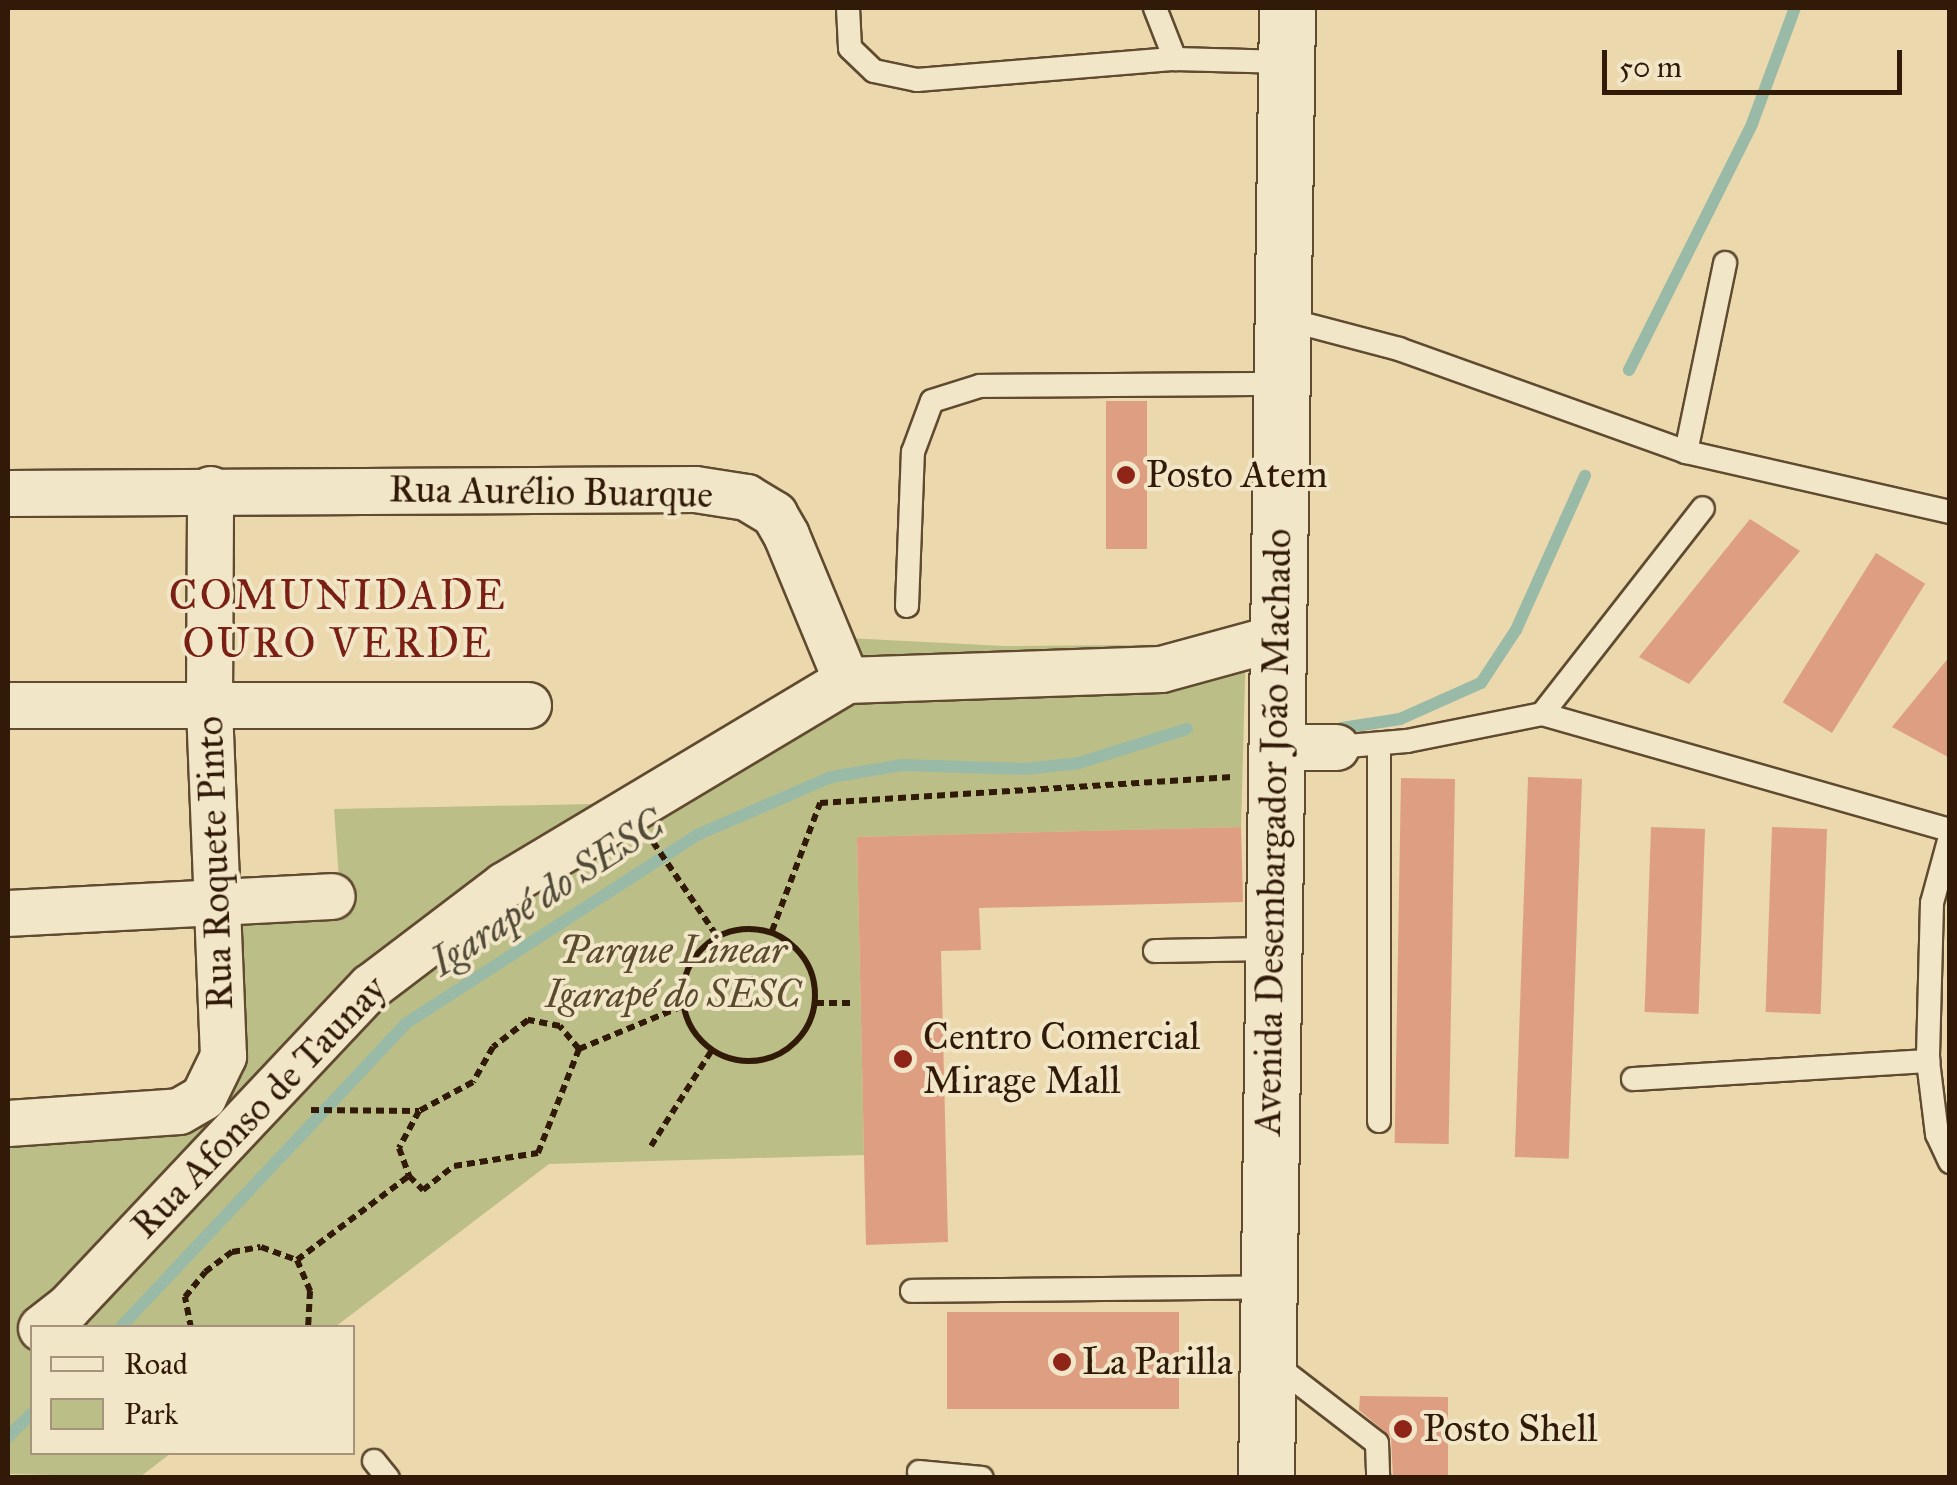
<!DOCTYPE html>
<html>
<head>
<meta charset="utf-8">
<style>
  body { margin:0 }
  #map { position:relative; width:1957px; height:1485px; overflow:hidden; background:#ebd8ac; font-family:"IM FELL Great Primer",serif }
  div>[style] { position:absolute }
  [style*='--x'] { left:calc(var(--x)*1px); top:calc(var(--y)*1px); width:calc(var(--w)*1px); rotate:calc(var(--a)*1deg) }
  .green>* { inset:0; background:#bbbe87 }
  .stream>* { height:12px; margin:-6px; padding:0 6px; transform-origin:6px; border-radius:6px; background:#99baa7 }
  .building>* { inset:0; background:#de9e81; transform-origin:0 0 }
  .path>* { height:6px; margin-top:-3px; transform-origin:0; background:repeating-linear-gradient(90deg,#311a07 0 8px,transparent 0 13px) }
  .path>.ring { margin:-3px; padding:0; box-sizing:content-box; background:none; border:6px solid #311a07; border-radius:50% }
  .roads { filter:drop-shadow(2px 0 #604a30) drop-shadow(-2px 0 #604a30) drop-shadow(0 2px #604a30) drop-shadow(0 -2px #604a30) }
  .lane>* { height:22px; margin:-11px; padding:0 11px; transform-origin:11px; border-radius:11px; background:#f2e6c9 }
  .street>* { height:45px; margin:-22.5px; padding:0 22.5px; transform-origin:22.5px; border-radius:22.5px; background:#f2e6c9 }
  .secondary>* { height:55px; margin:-27.5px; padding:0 27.5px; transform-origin:27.5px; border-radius:27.5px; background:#f2e6c9 }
  .dots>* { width:28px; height:28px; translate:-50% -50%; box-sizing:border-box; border:5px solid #f2e6c9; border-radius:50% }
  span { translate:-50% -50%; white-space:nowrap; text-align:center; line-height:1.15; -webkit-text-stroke:8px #f2e6c9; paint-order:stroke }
  .poi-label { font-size:38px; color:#311a07 }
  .left { translate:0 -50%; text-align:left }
  .street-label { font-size:38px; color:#311a07 }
  .park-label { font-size:38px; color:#5a4b2d; font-style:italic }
  .water-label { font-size:40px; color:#504a37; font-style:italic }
  .quarter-label { font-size:42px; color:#7a1f14; letter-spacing:2.5px }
  .frame { position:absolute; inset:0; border:10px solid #311a07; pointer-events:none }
  .legend { position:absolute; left:30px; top:1325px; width:325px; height:130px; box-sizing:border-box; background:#f2e6c9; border:2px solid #a5947b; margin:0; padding:12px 18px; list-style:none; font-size:30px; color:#311a07 }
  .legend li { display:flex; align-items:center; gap:20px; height:50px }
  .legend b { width:50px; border:2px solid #a5947b }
  .scale { position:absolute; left:1602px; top:50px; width:300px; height:45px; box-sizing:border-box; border:5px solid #311a07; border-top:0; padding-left:12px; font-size:30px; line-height:35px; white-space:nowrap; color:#311a07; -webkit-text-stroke:8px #f2e6c9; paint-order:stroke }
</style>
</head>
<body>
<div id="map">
  <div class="green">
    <div style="clip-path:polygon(847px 638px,1004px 646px,1246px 644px,1241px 827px,857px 837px,864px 1155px,549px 1164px,335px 1327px,32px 1328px,32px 1452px,171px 1453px,140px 1477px,8px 1474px,8px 1108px,177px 1095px,210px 1081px,230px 891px,339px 879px,334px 809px,593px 804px,810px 681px)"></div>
  </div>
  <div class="stream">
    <div style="--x:1629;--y:370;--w:275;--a:-63.4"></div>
    <div style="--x:1752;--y:124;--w:124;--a:-69.7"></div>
    <div style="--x:1342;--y:728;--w:59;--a:-8.8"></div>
    <div style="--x:1400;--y:719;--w:89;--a:-24"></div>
    <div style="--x:1481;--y:683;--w:64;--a:-56.6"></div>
    <div style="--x:1516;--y:630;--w:169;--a:-65.9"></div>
    <div style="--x:120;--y:1328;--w:417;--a:-46.8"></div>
    <div style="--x:405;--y:1024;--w:348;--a:-32.9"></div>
    <div style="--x:697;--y:835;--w:146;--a:-23.4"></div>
    <div style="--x:831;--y:777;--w:73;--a:-9.5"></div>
    <div style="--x:903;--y:765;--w:123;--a:1.9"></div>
    <div style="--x:1026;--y:769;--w:53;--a:-6.5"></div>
    <div style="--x:1079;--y:763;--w:113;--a:-17.5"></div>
    <div style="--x:8;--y:1437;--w:34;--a:-45"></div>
  </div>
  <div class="building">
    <div style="left:1106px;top:401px;width:41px;height:148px"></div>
    <div style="clip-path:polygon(1750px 519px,1800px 551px,1689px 684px,1639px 657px)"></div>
    <div style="left:1876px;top:553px;width:58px;height:176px;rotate:32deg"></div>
    <div style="clip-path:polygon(1950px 656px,1950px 758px,1892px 727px)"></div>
    <div style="left:1455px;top:779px;width:365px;height:54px;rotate:91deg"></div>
    <div style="left:1582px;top:779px;width:380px;height:54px;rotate:92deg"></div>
    <div style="clip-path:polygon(1241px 827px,1243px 902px,979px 908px,981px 950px,941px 951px,948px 1242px,866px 1245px,857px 837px)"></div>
    <div style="left:1705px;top:829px;width:185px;height:54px;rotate:92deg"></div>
    <div style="left:1827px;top:829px;width:185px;height:55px;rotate:92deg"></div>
    <div style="left:1179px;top:1312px;width:97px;height:232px;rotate:90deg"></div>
    <div style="clip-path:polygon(1360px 1396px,1448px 1397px,1448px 1478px,1393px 1478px,1391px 1437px,1359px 1410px)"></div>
  </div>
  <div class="path">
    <div style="--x:653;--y:842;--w:114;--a:55.8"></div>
    <div class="ring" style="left:683px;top:929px;width:126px;height:126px"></div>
    <div style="--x:772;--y:931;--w:137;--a:-69.4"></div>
    <div style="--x:820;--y:803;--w:413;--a:-3.6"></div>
    <div style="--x:816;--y:1003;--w:36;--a:0"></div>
    <div style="--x:579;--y:1049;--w:30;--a:-130"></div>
    <div style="--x:560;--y:1026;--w:33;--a:-169"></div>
    <div style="--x:528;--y:1020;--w:44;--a:142.4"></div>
    <div style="--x:493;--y:1047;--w:40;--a:119.7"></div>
    <div style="--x:473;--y:1082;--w:61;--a:151.8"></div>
    <div style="--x:419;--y:1111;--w:42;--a:118.4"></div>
    <div style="--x:399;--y:1148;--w:30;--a:70"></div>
    <div style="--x:409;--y:1176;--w:20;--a:45"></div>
    <div style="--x:423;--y:1190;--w:39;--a:-38"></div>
    <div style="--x:454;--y:1166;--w:85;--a:-8.8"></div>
    <div style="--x:538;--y:1153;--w:112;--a:-68.5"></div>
    <div style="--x:579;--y:1049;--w:113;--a:-22.5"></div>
    <div style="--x:311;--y:1110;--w:108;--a:0.5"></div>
    <div style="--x:651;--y:1146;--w:114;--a:-57.6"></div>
    <div style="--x:297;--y:1260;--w:140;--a:-36.9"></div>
    <div style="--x:191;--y:1328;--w:32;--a:-101"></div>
    <div style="--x:185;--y:1297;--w:32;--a:-51"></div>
    <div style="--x:205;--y:1272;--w:34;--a:-37"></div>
    <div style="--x:232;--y:1252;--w:29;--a:-10"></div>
    <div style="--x:261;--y:1247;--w:38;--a:20"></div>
    <div style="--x:297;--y:1260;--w:34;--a:67"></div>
    <div style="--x:310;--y:1291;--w:37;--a:93"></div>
  </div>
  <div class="roads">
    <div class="lane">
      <div style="--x:848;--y:8;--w:40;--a:87.1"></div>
      <div style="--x:850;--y:48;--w:33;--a:44"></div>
      <div style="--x:874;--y:71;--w:44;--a:11.8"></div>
      <div style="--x:917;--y:80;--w:259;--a:-4.7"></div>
      <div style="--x:1175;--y:59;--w:111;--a:1.5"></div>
      <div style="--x:1155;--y:8;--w:55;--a:68.6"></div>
      <div style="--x:1281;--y:318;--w:122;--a:14.7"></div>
      <div style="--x:1399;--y:349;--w:305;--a:19.7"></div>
      <div style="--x:1686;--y:452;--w:271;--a:12.8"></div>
      <div style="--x:1686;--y:452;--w:193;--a:-78.3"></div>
      <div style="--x:907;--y:606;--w:154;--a:-87.8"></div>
      <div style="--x:913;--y:452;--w:54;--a:-69.6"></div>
      <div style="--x:932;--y:401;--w:50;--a:-17.4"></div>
      <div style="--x:980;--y:386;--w:300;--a:-0.4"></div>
      <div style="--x:1542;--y:714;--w:261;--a:-52"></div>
      <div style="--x:1379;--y:744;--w:377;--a:90"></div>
      <div style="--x:1336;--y:747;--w:71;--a:-4.8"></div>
      <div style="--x:1407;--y:741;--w:138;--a:-11.3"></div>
      <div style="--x:1542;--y:714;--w:424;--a:15.9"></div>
      <div style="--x:1950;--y:837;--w:68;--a:105.3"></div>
      <div style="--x:1932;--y:903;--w:158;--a:91.5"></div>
      <div style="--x:1928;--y:1061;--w:74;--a:83"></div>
      <div style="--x:1937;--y:1134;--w:31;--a:65"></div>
      <div style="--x:1155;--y:951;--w:116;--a:-1"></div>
      <div style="--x:1633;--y:1079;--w:296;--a:-3.5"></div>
      <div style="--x:912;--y:1291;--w:356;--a:-0.6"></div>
      <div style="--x:1273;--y:1363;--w:131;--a:37.6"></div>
      <div style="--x:1377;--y:1443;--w:35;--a:88"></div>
      <div style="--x:374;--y:1461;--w:22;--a:51"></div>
      <div style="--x:919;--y:1472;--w:63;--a:5.4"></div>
    </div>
    <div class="street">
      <div style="--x:8;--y:493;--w:687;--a:-0.33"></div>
      <div style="--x:695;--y:489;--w:52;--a:8.9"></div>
      <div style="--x:746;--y:497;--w:33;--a:31"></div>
      <div style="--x:774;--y:514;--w:24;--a:60"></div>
      <div style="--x:786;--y:535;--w:157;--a:67.5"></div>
      <div style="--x:8;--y:705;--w:520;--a:0"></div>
      <div style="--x:1274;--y:747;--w:62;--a:0"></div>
      <div style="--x:8;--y:913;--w:324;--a:-3"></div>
      <div style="--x:8;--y:1123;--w:171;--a:-4"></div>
      <div style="--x:179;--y:1111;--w:28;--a:-30"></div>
      <div style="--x:203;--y:1097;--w:46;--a:-64"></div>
      <div style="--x:223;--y:1056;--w:356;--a:-92.3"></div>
      <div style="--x:209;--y:700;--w:211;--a:-89.7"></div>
      <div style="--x:41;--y:1328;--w:34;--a:-38"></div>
      <div style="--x:68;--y:1307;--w:441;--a:-46.7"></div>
      <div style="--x:371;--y:986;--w:167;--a:-37.2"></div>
      <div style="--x:504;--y:885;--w:399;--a:-30.9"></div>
      <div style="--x:846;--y:680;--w:315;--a:-2"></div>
      <div style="--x:1161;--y:669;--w:117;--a:-15.3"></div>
    </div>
    <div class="secondary">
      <div style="--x:1266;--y:1478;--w:1470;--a:-89.18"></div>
    </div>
  </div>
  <div class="dots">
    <div style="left:1126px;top:475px;background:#8f2418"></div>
    <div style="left:903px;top:1059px;background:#8f2418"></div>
    <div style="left:1062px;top:1362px;background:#8f2418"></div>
    <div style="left:1403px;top:1429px;background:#8f2418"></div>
  </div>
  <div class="poi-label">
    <span class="left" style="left:1146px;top:475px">Posto Atem</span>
    <span class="left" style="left:923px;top:1059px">Centro Comercial<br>Mirage Mall</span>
    <span class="left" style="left:1082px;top:1362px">La Parilla</span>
    <span class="left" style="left:1423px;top:1429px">Posto Shell</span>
  </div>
  <div class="street-label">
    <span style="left:551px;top:492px;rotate:1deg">Rua Aurélio Buarque</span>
    <span style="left:1273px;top:832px;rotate:-89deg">Avenida Desembargador João Machado</span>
    <span style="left:215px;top:863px;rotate:-92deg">Rua Roquete Pinto</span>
    <span style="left:259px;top:1107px;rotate:-46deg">Rua Afonso de Taunay</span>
  </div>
  <div class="park-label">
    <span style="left:673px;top:973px">Parque Linear<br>Igarapé do SESC</span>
  </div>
  <div class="water-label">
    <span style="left:547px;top:893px;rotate:-33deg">Igarapé do SESC</span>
  </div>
  <div class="quarter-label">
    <span style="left:338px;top:619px">COMUNIDADE<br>OURO VERDE</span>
  </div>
  <div class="frame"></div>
  <ul class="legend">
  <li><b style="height:12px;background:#f2e6c9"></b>Road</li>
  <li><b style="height:28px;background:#bbbe87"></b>Park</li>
  </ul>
  <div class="scale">50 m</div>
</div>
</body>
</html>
